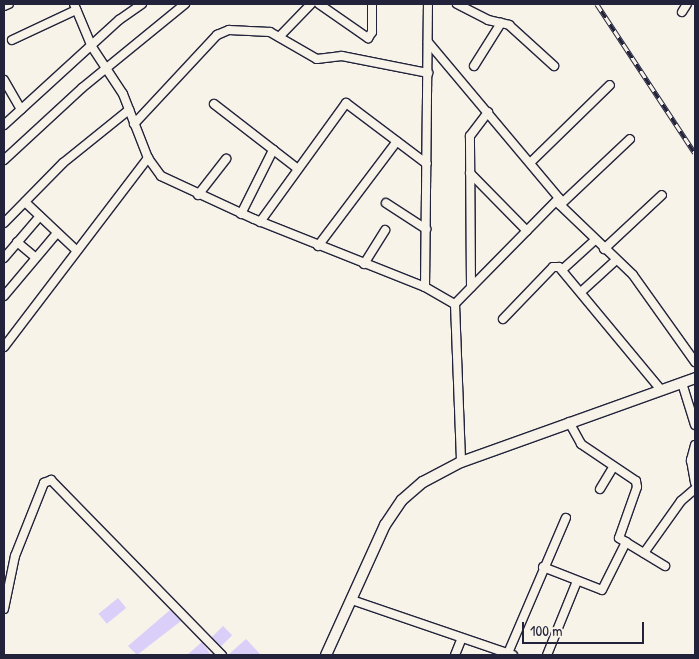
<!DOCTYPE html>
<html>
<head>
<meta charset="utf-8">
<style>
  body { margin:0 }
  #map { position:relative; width:699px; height:659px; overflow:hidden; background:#f7f3e8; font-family:"Patrick Hand",sans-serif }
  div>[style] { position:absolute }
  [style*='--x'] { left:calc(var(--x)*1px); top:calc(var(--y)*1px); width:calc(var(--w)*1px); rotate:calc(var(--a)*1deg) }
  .building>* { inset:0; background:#dacff8; transform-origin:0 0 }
  .roads { filter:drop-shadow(1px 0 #22223b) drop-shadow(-1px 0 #22223b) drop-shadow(0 1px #22223b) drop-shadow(0 -1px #22223b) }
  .minor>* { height:8px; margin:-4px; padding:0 4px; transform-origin:4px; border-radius:4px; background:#f7f3e8 }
  .tertiary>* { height:10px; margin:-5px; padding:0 5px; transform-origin:5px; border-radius:5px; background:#f7f3e8 }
  .rail>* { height:4.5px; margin-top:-2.25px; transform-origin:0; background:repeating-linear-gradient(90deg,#f7f3e8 0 8px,#22223b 0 16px); box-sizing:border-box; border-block:1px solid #22223b }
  span { translate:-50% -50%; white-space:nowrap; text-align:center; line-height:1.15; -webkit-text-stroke:4px #f7f3e8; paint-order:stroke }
  .frame { position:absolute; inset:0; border:5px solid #22223b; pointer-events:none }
  .scale { position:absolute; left:522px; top:622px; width:122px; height:22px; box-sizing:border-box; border:2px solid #22223b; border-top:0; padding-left:6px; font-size:15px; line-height:18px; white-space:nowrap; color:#22223b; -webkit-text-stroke:4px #f7f3e8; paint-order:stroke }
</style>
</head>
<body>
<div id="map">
  <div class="building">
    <div style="left:118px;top:598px;width:13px;height:25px;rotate:51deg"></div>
    <div style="clip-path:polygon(170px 610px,181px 621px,137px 655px,128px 646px)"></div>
    <div style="left:223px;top:626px;width:13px;height:16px;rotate:45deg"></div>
    <div style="clip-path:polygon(246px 639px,261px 655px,228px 655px)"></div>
    <div style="clip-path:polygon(202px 642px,211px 655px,187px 655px)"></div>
  </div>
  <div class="roads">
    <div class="minor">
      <div style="--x:74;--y:4;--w:47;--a:67.3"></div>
      <div style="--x:92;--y:47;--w:56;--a:56.6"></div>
      <div style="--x:123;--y:94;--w:69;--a:68.7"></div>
      <div style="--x:148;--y:158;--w:22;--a:54"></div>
      <div style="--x:161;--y:176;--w:102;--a:24.8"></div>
      <div style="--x:254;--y:219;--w:184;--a:21.7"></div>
      <div style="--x:425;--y:287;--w:34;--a:30"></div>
      <div style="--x:455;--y:304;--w:158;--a:87.8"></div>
      <div style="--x:319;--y:4;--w:60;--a:34.8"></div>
      <div style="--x:368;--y:38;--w:7;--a:-56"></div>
      <div style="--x:372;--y:32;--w:28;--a:-90"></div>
      <div style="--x:457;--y:4;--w:35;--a:27"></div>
      <div style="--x:488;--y:20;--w:22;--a:13"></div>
      <div style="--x:509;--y:25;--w:61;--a:42.3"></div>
      <div style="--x:4;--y:6;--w:5;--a:-22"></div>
      <div style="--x:682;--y:12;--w:9;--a:-58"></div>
      <div style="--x:279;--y:37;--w:46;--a:-45.9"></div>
      <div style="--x:12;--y:40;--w:71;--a:-25.1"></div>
      <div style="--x:428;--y:42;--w:204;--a:50"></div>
      <div style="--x:559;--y:198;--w:148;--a:134.5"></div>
      <div style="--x:474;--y:66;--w:51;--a:-57.9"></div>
      <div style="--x:4;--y:80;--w:34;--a:60"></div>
      <div style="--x:214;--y:104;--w:106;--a:37.7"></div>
      <div style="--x:134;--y:124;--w:122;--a:-47"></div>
      <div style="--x:217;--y:35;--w:13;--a:-23"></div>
      <div style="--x:229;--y:30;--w:41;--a:2.8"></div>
      <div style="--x:270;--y:32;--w:54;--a:29.9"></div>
      <div style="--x:317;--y:59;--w:25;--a:-7"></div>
      <div style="--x:342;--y:56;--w:88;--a:11.2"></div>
      <div style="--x:4;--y:125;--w:156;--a:-42.4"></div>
      <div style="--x:119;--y:20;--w:28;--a:-35"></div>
      <div style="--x:4;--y:160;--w:106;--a:-42.7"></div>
      <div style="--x:82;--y:88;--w:133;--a:-39.2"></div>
      <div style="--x:531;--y:162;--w:110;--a:-44.3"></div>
      <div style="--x:470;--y:173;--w:81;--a:45.5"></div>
      <div style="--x:198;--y:195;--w:46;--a:-52.1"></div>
      <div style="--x:25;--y:202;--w:71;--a:43.3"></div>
      <div style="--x:557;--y:202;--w:105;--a:43.8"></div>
      <div style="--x:633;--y:275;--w:107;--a:54.5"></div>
      <div style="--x:386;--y:203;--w:48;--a:33"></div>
      <div style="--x:560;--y:205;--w:96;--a:-43.3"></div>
      <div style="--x:241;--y:214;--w:72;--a:-63.4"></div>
      <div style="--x:260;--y:222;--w:147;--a:-54.1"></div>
      <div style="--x:346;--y:103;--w:101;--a:37"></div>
      <div style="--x:4;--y:223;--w:84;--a:-45.5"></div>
      <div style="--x:63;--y:163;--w:85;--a:-38.8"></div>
      <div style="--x:17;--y:242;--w:23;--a:40"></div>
      <div style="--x:318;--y:246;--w:131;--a:-53"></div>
      <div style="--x:604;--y:249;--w:79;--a:-43"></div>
      <div style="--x:4;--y:258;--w:55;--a:-49.4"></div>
      <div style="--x:364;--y:264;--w:40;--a:-58"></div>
      <div style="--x:563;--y:269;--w:43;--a:-42.2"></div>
      <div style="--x:425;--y:287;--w:283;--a:-89.4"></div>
      <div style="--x:471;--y:287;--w:151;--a:-90.4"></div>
      <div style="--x:470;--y:136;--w:30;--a:-53"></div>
      <div style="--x:581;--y:292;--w:46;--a:-42.4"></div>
      <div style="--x:4;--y:296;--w:82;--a:-49.9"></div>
      <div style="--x:503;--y:319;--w:72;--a:-46.1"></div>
      <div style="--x:553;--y:267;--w:6;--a:0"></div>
      <div style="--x:559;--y:267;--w:160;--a:50.3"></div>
      <div style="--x:4;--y:347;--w:238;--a:-52.7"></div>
      <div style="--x:682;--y:383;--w:44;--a:72.8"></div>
      <div style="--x:569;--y:422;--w:25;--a:61"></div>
      <div style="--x:581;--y:444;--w:66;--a:33.9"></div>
      <div style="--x:636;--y:481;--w:6;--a:81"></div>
      <div style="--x:637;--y:487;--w:54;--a:109.4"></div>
      <div style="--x:619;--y:538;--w:54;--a:31.3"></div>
      <div style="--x:695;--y:445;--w:16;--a:105"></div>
      <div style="--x:691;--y:460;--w:23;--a:80"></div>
      <div style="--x:600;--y:489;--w:26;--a:-59"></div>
      <div style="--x:644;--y:553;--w:64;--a:-54.6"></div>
      <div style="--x:681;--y:501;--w:18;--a:-41"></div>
      <div style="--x:543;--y:567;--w:63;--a:21.3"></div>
      <div style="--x:602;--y:590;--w:54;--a:-63.4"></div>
      <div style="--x:352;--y:600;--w:170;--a:18.9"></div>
      <div style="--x:4;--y:609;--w:54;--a:-78.3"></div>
      <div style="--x:15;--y:556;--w:79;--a:-68.3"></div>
      <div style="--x:44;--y:483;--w:8;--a:-23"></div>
      <div style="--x:51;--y:480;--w:245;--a:45.7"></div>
      <div style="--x:508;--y:653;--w:147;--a:-66.8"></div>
      <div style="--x:455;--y:655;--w:18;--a:-68"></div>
      <div style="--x:547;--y:655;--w:80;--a:-67.9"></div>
    </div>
    <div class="tertiary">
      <div style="--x:326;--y:655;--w:143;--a:-65.6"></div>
      <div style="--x:385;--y:525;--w:30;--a:-56"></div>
      <div style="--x:402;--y:500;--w:28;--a:-41"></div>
      <div style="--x:423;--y:482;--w:43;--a:-27.8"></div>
      <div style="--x:461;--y:462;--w:249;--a:-19.7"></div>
    </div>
  </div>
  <div class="rail">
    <div style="--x:597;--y:4;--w:178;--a:56.7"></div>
  </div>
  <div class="frame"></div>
  <div class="scale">100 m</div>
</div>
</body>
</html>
